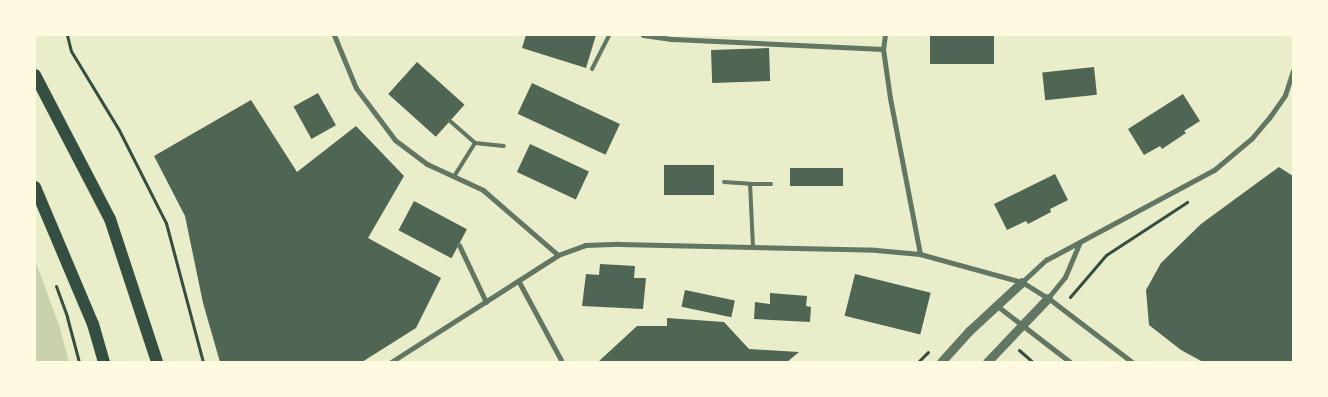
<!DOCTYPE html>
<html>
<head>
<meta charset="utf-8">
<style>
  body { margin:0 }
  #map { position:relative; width:1328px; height:397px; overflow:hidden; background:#e9edc9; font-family:"Fira Sans",sans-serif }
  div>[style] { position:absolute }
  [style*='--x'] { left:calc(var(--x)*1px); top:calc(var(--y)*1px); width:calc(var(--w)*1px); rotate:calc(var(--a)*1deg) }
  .green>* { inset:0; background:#cad2ad }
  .building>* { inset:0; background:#4f6655; transform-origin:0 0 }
  .path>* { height:3px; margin:-1.5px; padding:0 1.5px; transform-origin:1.5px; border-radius:1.5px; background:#344e41 }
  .service>* { height:4px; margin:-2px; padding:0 2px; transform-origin:2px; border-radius:2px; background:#617663 }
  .minor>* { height:5px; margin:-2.5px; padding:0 2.5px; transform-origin:2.5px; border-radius:2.5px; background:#617663 }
  .tertiary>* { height:9px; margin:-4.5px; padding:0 4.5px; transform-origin:4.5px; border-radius:4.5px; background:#617663 }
  .primary>* { height:12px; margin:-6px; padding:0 6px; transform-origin:6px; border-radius:6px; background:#344e41 }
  span { translate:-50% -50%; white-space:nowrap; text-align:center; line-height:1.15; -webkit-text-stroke:4px #fefae0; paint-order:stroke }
  .frame { position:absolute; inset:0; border:36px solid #fefae0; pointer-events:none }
</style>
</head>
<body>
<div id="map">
  <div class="green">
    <div style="clip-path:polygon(35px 260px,59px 325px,69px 362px,35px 362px)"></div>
  </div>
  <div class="building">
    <div style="clip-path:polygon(526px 35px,596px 35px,586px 68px,522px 48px)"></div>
    <div style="left:930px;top:35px;width:64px;height:29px"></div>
    <div style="left:769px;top:48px;width:33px;height:58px;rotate:88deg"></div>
    <div style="left:417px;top:62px;width:64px;height:43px;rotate:42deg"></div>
    <div style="left:1094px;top:67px;width:28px;height:52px;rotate:84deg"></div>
    <div style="left:532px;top:83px;width:97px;height:34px;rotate:25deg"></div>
    <div style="left:318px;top:93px;width:37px;height:28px;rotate:61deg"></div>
    <div style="clip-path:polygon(1183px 94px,1200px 121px,1184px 131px,1186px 133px,1162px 149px,1160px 146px,1144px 155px,1128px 129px)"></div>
    <div style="clip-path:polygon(251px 100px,297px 172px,356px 126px,404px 176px,368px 238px,441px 278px,416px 328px,362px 362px,220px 362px,203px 303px,185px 216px,154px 156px)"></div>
    <div style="left:530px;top:144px;width:65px;height:31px;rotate:25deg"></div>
    <div style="left:664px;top:165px;width:50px;height:30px"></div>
    <div style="clip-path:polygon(1279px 167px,1293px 176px,1293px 362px,1203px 362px,1181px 350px,1149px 325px,1146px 290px,1161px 263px,1201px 224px)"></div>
    <div style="left:843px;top:168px;width:18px;height:53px;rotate:90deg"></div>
    <div style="clip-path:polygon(1055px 174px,1068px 200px,1050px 209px,1051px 212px,1028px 224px,1026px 221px,1007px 230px,994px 204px)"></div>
    <div style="left:414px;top:201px;width:60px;height:33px;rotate:28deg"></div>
    <div style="clip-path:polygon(600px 264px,635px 266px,634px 278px,646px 278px,643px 309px,582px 306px,586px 274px,599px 275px)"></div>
    <div style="left:855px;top:274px;width:78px;height:43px;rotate:14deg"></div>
    <div style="left:685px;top:290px;width:51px;height:17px;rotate:12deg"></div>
    <div style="clip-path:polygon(770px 293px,807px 296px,806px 306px,811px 307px,810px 322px,754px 319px,755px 302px,770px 304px)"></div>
    <div style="clip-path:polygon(667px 318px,724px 322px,749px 349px,799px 352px,787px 362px,598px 362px,637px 326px,667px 326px)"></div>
  </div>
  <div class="path">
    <div style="--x:67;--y:35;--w:16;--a:76"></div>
    <div style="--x:71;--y:51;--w:92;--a:58.7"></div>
    <div style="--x:119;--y:130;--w:104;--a:63.2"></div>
    <div style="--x:166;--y:223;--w:144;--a:75.1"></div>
    <div style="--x:56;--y:286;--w:33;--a:70"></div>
    <div style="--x:67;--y:317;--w:47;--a:75.1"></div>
    <div style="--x:1070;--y:297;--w:55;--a:-49.4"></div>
    <div style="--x:1106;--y:255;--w:97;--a:-33.2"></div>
    <div style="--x:1019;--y:350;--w:18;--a:41"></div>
    <div style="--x:918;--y:362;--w:14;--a:-45"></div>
  </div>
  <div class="service">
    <div style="--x:592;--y:69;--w:38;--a:-63"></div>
    <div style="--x:450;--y:121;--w:33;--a:41"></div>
    <div style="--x:475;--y:143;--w:40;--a:122"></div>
    <div style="--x:475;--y:143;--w:29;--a:6"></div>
    <div style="--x:724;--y:182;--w:26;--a:4"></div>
    <div style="--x:753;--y:247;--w:63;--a:-92.7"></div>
    <div style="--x:750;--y:184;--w:21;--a:0"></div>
  </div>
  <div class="minor">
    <div style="--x:334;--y:35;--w:57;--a:67.5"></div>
    <div style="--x:356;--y:88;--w:65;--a:53.1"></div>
    <div style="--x:395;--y:140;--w:40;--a:37"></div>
    <div style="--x:427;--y:164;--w:62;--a:24.9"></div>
    <div style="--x:483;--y:190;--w:99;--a:40.9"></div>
    <div style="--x:643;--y:35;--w:30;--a:8"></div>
    <div style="--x:673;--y:39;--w:210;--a:2.7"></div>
    <div style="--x:885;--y:35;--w:14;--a:98"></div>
    <div style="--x:883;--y:49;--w:49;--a:81.9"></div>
    <div style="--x:890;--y:98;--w:159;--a:79.1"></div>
    <div style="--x:459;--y:245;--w:63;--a:64.7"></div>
    <div style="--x:519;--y:282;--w:91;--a:61.7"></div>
    <div style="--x:1022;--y:282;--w:33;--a:-43"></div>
    <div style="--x:1046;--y:260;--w:191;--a:-28.2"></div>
    <div style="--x:1214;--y:170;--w:50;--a:-40.1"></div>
    <div style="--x:1252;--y:138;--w:26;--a:-50"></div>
    <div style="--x:1269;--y:118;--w:28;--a:-55"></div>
    <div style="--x:1285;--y:95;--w:25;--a:-72"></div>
    <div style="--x:1048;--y:298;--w:27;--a:-51"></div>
    <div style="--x:1065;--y:277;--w:36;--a:-67"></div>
    <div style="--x:996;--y:305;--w:93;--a:37.6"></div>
    <div style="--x:391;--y:362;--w:198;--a:-32.6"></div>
    <div style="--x:558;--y:255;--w:29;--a:-20"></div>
    <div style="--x:585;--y:245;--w:34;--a:-2"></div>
    <div style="--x:619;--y:244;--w:257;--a:1.3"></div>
    <div style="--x:876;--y:250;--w:44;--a:5.2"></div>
    <div style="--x:920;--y:254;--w:106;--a:15.4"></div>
    <div style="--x:1022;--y:282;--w:31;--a:32"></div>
    <div style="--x:1048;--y:298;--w:106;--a:37.3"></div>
  </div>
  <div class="tertiary">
    <div style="--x:941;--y:362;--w:42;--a:-47.9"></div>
    <div style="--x:969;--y:331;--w:72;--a:-42.8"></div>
    <div style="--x:987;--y:362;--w:88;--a:-46.4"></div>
  </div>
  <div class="primary">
    <div style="--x:35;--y:75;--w:162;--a:62.5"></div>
    <div style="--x:110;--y:219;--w:151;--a:71.8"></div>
    <div style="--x:35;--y:187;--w:149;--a:67.1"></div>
    <div style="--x:93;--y:324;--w:40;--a:74"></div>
  </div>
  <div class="frame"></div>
</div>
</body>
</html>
